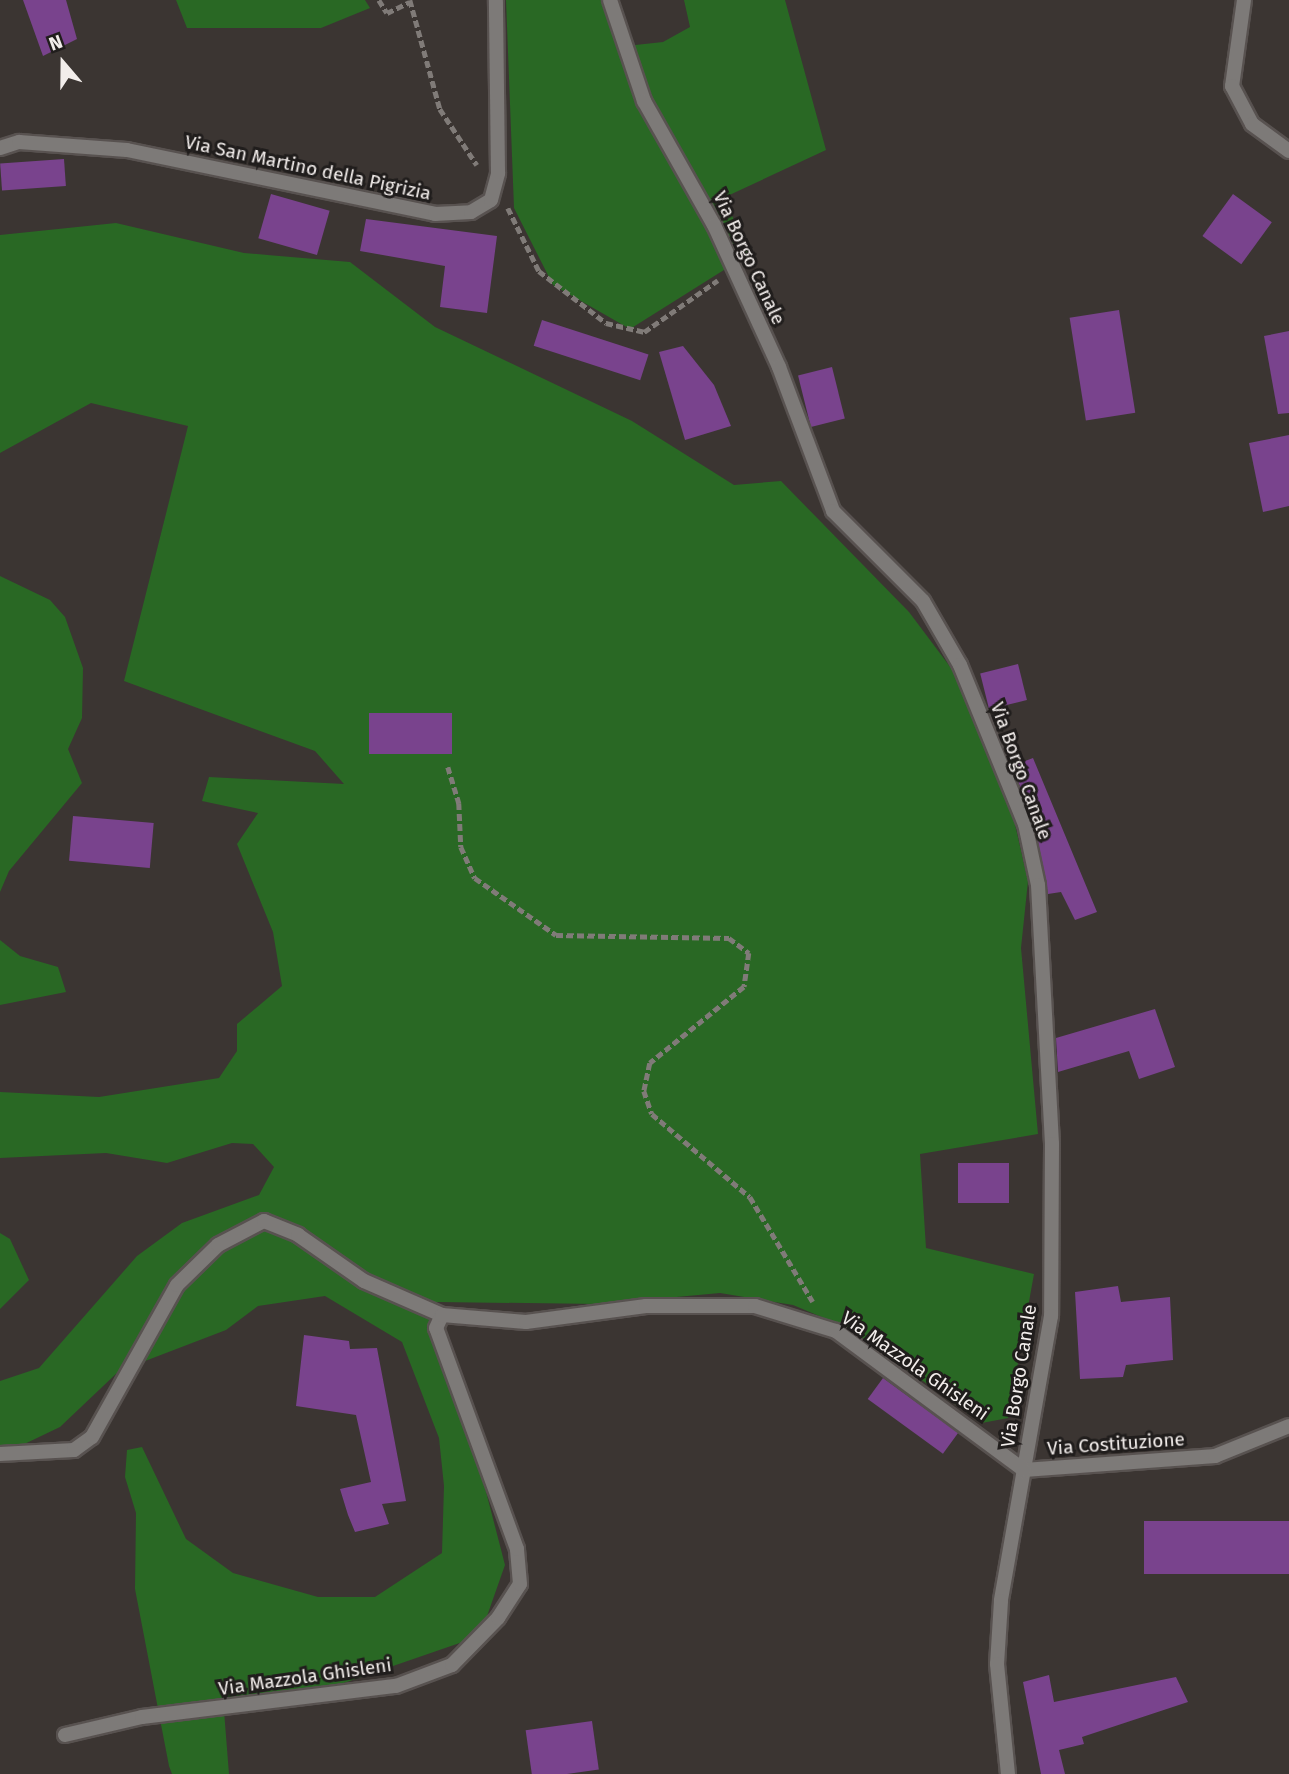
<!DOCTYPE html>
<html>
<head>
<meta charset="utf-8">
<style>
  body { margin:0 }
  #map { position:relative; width:1289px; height:1774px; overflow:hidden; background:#3b3532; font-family:"Fira Sans",sans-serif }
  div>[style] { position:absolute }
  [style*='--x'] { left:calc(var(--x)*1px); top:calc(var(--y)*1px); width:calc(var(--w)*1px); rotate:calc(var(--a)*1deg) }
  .green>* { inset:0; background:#296824 }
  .building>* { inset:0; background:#79438d; transform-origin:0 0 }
  .path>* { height:4.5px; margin-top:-2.25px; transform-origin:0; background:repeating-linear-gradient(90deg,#807b78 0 7px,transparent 0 10.5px) }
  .roads { filter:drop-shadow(2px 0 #585250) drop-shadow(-2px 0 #585250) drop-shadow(0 2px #585250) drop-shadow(0 -2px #585250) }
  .street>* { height:14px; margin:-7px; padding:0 7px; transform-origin:7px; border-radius:7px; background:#7d7a78 }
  span { translate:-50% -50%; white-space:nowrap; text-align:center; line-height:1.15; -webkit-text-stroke:6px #201d1c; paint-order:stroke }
  .street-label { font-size:19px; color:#f2edeb }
  .north { position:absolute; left:28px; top:28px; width:70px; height:70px; -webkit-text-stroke:5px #201d1c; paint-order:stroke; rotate:340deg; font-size:19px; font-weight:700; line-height:28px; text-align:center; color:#f2edeb }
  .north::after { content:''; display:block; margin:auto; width:24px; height:32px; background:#f2edeb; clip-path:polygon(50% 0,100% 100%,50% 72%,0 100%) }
</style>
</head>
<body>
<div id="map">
  <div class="green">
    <div style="clip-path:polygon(176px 0,365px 0,370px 8px,321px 28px,187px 28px)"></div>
    <div style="clip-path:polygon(506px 0,602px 0,617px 47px,663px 42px,690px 27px,684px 0,785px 0,826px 150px,723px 198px,751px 253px,630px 329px,553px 285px,514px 208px)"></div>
    <div style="clip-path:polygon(116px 223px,244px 253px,350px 262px,435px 327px,632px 421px,734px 485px,781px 481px,909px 612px,960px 680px,1008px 794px,1028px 881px,1021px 948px,1038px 1134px,920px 1154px,926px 1248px,1034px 1274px,1008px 1418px,982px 1423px,850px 1329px,793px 1305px,720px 1293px,600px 1304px,437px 1302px,505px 1565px,480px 1636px,338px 1685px,223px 1698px,229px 1774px,172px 1774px,169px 1766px,135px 1589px,136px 1513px,125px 1477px,127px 1450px,142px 1447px,186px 1539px,233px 1573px,318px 1597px,375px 1597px,442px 1553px,444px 1486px,439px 1438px,402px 1342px,325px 1296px,258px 1306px,226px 1330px,119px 1371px,60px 1427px,14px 1449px,0 1448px,0 1381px,39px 1368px,137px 1256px,182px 1223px,259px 1195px,274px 1167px,253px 1144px,232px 1143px,167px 1163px,106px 1153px,0 1158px,0 1092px,99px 1097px,219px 1078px,237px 1051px,237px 1024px,282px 986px,273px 932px,237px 844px,258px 813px,202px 801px,209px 777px,344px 784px,315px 751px,124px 681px,188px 426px,91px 403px,0 453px,0 235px)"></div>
    <div style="clip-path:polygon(0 576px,50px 600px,65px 617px,83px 668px,82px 718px,68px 749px,82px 783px,9px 871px,0 892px)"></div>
    <div style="clip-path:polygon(0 940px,20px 956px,58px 967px,66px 992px,0 1005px)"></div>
    <div style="clip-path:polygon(0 1233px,10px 1239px,29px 1280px,0 1309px)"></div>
  </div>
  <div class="building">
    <div style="clip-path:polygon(23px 0,66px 0,77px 39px,43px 56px)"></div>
    <div style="left:64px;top:159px;width:27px;height:64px;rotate:86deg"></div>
    <div style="left:271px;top:194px;width:61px;height:46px;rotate:16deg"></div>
    <div style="left:1233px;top:194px;width:48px;height:52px;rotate:36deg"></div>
    <div style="clip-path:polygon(366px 219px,497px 236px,487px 313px,440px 307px,445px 266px,360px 251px)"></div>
    <div style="left:1119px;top:310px;width:104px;height:50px;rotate:81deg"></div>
    <div style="left:542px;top:320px;width:112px;height:27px;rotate:18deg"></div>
    <div style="clip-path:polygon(1289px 331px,1289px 413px,1278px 414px,1264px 336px)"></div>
    <div style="clip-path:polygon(683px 346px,714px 385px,731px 426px,685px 440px,659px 352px)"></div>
    <div style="left:832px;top:367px;width:53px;height:35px;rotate:76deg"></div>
    <div style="clip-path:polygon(1289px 435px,1289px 506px,1263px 512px,1249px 443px)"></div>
    <div style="left:1018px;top:664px;width:37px;height:39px;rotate:76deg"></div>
    <div style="left:369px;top:713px;width:83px;height:41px"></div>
    <div style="clip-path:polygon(1033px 758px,1097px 912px,1075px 920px,1061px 892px,1048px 894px,1034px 822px,1012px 766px)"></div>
    <div style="left:73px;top:816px;width:81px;height:45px;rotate:5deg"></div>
    <div style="clip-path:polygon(1155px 1009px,1175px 1067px,1139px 1079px,1129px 1051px,1058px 1072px,1056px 1038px)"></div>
    <div style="left:958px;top:1163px;width:51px;height:40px"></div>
    <div style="clip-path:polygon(1118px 1286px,1121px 1302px,1170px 1297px,1173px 1360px,1126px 1365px,1123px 1377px,1080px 1379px,1075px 1292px)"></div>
    <div style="clip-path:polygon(304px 1335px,349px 1341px,350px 1349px,377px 1348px,406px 1501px,382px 1504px,389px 1524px,355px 1532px,348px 1515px,340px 1489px,371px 1482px,356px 1415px,296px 1406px)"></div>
    <div style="left:883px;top:1378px;width:93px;height:26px;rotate:36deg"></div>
    <div style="left:1289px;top:1521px;width:53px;height:145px;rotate:90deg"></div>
    <div style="clip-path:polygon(1049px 1675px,1054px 1702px,1176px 1677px,1188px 1702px,1082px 1737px,1084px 1744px,1059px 1750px,1065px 1774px,1041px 1774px,1023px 1682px)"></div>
    <div style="left:592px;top:1721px;width:49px;height:67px;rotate:82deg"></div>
  </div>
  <div class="path">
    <div style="--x:379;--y:0;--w:15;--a:58"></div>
    <div style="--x:387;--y:13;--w:25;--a:-26"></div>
    <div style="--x:410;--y:0;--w:113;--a:74.6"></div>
    <div style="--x:440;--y:109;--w:67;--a:56.5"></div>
    <div style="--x:508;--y:208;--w:70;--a:63.8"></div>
    <div style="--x:539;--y:271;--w:85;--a:37.8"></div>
    <div style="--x:606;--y:323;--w:39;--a:13"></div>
    <div style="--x:644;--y:332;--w:90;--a:-35.1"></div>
    <div style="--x:448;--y:767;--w:38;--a:73"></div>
    <div style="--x:459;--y:803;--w:44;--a:87.4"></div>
    <div style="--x:461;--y:847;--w:34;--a:66"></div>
    <div style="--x:475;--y:878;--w:99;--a:35.1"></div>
    <div style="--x:556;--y:935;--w:173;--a:1"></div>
    <div style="--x:729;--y:938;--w:25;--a:37"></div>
    <div style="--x:749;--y:953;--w:34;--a:98"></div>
    <div style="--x:744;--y:987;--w:121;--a:141"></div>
    <div style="--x:650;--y:1063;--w:29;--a:102"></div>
    <div style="--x:644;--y:1091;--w:24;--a:71"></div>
    <div style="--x:652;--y:1114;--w:128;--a:40.3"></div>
    <div style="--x:750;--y:1197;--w:122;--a:59"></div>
  </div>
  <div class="roads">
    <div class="street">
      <div style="--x:610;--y:0;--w:107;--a:71.4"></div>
      <div style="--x:644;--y:101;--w:142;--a:60.6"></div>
      <div style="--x:714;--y:225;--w:156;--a:65.4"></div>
      <div style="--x:779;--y:367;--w:154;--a:69.4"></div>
      <div style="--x:833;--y:511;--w:127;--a:45"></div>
      <div style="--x:923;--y:601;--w:74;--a:60"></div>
      <div style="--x:960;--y:665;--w:172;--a:67.8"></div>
      <div style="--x:1025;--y:824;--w:62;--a:78"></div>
      <div style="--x:1038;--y:885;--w:259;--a:86.9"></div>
      <div style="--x:1052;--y:1144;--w:172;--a:90.3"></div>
      <div style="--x:1051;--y:1316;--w:289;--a:100"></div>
      <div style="--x:1001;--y:1601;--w:63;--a:93.6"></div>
      <div style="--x:997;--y:1664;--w:111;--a:84.3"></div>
      <div style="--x:1244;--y:0;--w:87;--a:97.9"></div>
      <div style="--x:1232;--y:86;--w:43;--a:62.2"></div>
      <div style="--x:1252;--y:124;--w:46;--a:36.1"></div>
      <div style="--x:0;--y:148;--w:20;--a:-18"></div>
      <div style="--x:19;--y:142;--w:108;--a:4.2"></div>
      <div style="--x:127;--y:150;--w:315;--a:11.7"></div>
      <div style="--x:435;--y:214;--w:36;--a:-3"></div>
      <div style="--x:471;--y:212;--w:23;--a:-31"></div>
      <div style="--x:491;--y:200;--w:28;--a:-75"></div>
      <div style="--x:498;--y:173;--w:173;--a:-90.7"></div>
      <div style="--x:0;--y:1454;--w:74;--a:-3.1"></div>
      <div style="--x:74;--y:1450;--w:22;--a:-36"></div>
      <div style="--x:92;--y:1437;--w:174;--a:-60.8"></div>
      <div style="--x:177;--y:1285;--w:57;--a:-44.3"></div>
      <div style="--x:218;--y:1245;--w:52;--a:-27.6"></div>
      <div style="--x:264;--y:1221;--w:37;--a:22"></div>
      <div style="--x:298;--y:1235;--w:80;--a:34.9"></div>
      <div style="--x:364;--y:1281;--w:85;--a:23.6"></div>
      <div style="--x:1024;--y:1470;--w:192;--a:-4.2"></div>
      <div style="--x:1215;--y:1456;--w:80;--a:-22.1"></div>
      <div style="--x:65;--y:1735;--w:79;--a:-13.2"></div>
      <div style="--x:142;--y:1717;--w:256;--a:-7"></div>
      <div style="--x:396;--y:1686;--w:60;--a:-20.6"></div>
      <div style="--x:452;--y:1665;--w:66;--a:-45.6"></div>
      <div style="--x:498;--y:1618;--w:40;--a:-57.1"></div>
      <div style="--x:520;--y:1584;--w:35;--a:-95"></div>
      <div style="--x:517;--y:1549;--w:235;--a:-110.1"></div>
      <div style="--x:436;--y:1328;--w:14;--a:-65"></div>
      <div style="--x:442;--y:1315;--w:84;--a:4.8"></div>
      <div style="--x:526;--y:1322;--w:121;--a:-7.6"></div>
      <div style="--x:646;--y:1306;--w:109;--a:0"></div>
      <div style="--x:755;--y:1306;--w:85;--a:17.2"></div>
      <div style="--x:836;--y:1331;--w:234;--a:36.5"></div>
    </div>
  </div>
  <div class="street-label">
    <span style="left:308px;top:168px;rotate:12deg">Via San Martino della Pigrizia</span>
    <span style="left:749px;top:258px;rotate:65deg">Via Borgo Canale</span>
    <span style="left:1021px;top:771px;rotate:70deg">Via Borgo Canale</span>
    <span style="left:915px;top:1366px;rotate:35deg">Via Mazzola Ghisleni</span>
    <span style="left:1019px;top:1376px;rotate:-81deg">Via Borgo Canale</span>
    <span style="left:1116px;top:1444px;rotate:-4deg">Via Costituzione</span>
    <span style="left:305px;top:1677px;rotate:-8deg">Via Mazzola Ghisleni</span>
  </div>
  <div class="north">N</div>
</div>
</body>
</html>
